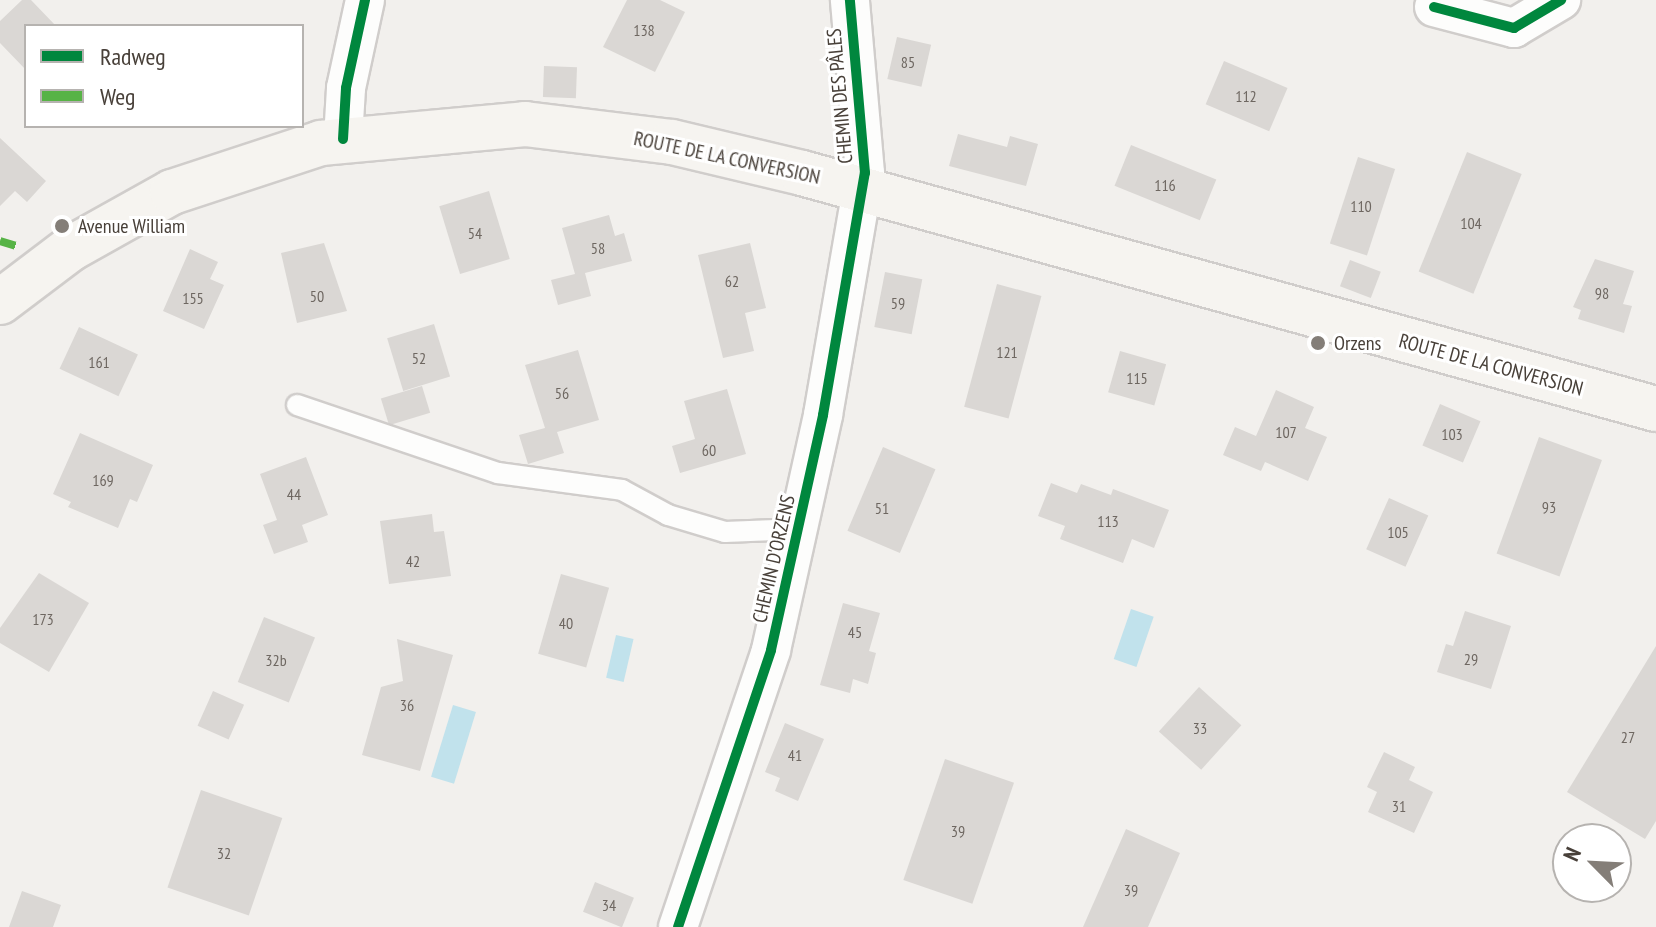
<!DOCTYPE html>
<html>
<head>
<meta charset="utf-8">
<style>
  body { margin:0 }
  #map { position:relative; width:1656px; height:927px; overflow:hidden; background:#f2f0ed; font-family:"PT Sans Narrow",sans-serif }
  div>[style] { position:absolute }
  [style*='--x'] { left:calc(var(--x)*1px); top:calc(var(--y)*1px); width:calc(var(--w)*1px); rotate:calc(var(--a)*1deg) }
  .water>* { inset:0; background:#c1e2ec; transform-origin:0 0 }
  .building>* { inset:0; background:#dad7d4; transform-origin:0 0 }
  .roads { filter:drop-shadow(2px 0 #d0cdcb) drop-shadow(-2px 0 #d0cdcb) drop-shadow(0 2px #d0cdcb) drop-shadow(0 -2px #d0cdcb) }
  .service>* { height:20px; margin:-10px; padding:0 10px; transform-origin:10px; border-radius:10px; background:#fdfdfc }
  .minor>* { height:38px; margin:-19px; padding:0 19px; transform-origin:19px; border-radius:19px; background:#fdfdfc }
  .secondary>* { height:44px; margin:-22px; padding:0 22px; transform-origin:22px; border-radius:22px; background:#f6f4f0 }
  .quiet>* { height:8px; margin-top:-4px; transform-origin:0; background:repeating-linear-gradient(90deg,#57b346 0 16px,transparent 0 24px) }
  .cycleway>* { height:10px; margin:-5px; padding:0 5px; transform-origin:5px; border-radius:5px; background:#00873e }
  .dots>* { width:22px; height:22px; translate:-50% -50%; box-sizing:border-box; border:4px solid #fff; border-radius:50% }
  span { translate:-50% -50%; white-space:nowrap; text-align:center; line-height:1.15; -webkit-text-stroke:6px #fff; paint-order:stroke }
  .number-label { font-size:16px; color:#6e6761 }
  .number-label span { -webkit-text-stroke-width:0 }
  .street-label { font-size:20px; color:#484039 }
  .poi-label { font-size:20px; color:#484039 }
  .left { translate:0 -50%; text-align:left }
  .legend { position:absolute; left:24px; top:24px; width:280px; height:104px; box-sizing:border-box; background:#fff; border:2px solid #b6b3b0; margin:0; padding:10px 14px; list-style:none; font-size:24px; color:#484039 }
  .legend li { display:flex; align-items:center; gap:16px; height:40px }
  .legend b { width:40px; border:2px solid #b6b3b0 }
  .north { position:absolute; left:1552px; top:823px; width:80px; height:80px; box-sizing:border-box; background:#fff; border:2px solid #b6b3b0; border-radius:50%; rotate:294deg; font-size:22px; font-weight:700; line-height:32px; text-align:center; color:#484039 }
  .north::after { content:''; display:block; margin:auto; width:28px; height:36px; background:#847e78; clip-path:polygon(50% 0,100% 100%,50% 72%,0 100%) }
</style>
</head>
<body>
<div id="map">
  <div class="water">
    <div style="left:1131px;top:609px;width:24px;height:53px;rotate:19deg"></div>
    <div style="left:616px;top:635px;width:18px;height:44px;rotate:13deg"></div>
    <div style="left:453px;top:705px;width:24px;height:75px;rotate:17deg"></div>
  </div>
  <div class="building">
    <div style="clip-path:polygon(22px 0,31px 0,56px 26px,26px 26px,26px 70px,0 43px,0 21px)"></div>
    <div style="clip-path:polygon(627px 0,660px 0,685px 12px,655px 72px,603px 47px)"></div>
    <div style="left:897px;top:37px;width:35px;height:43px;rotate:13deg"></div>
    <div style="left:1224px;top:61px;width:69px;height:47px;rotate:23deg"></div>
    <div style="left:544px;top:66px;width:33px;height:31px;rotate:2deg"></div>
    <div style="clip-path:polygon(958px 134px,1007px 147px,1010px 136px,1038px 144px,1026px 186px,949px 166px)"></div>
    <div style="clip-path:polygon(0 138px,46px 181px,27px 202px,15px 191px,0 206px)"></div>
    <div style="left:1131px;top:145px;width:92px;height:44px;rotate:22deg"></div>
    <div style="left:1467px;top:152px;width:59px;height:129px;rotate:22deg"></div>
    <div style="left:1358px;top:157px;width:39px;height:91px;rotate:18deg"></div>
    <div style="left:489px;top:191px;width:71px;height:52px;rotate:73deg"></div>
    <div style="clip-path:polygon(609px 215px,615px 236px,624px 233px,632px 261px,585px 273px,591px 296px,558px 305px,551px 280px,575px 274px,562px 228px)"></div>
    <div style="clip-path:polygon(324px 243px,347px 311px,297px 323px,281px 253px)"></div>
    <div style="clip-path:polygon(750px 243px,766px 308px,745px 313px,754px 351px,723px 358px,698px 255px)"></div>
    <div style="clip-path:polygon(190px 249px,218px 262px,210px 279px,224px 285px,204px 329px,163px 311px)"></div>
    <div style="clip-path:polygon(1595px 259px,1634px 271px,1623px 304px,1632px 306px,1624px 333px,1578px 319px,1581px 310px,1573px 307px)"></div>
    <div style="left:1350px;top:260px;width:33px;height:28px;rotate:21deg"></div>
    <div style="left:885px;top:272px;width:38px;height:56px;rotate:11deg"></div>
    <div style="left:997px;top:284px;width:46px;height:127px;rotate:15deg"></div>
    <div style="left:434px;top:324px;width:55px;height:49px;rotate:73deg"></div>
    <div style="left:79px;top:327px;width:65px;height:46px;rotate:25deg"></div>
    <div style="clip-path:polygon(578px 350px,599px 420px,557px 432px,564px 453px,528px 464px,519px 435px,545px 428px,525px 365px)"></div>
    <div style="left:1120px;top:351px;width:48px;height:43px;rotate:16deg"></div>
    <div style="left:422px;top:386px;width:28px;height:43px;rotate:73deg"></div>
    <div style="clip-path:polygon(727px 389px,746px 454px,680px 473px,672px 446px,695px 439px,684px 401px)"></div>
    <div style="clip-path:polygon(1276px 390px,1314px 407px,1305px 428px,1327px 437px,1308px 481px,1265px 462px,1261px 471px,1223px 455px,1235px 427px,1256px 436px)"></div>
    <div style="left:1440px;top:404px;width:44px;height:45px;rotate:23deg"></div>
    <div style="clip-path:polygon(80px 433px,153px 465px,137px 502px,130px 499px,118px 528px,68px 507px,71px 502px,53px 494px)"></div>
    <div style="left:1539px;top:437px;width:67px;height:124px;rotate:20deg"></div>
    <div style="left:883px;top:447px;width:57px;height:91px;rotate:23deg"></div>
    <div style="clip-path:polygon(306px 457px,328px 515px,302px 525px,308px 542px,274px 554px,263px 525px,277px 520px,260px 474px)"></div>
    <div style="clip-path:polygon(1051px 483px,1077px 493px,1081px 484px,1111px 495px,1113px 489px,1169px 510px,1154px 548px,1132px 539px,1123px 563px,1060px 539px,1065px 526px,1038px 516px)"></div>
    <div style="left:1389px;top:498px;width:43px;height:56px;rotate:24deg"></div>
    <div style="clip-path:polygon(432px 514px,434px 532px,444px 531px,451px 576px,389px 584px,380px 521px)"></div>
    <div style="clip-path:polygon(39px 573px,89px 603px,49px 672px,0 643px,0 628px)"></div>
    <div style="left:561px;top:574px;width:50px;height:83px;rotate:16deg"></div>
    <div style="clip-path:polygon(843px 603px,880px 613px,869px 651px,876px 653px,868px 684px,853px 679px,850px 693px,820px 685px)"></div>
    <div style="clip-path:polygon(1465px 611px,1511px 626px,1491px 689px,1437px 672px,1446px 644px,1453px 646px)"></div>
    <div style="left:264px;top:617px;width:55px;height:70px;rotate:22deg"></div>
    <div style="clip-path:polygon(397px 639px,453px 655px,420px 771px,362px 755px,381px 687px,403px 681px)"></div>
    <div style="clip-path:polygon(1656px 646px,1656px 821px,1645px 839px,1567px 792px)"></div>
    <div style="left:1199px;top:687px;width:57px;height:60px;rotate:42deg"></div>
    <div style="left:213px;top:691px;width:34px;height:38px;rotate:24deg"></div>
    <div style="clip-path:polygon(785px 723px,824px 739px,798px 801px,775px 791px,780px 778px,765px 772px)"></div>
    <div style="clip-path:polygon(1384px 752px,1415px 767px,1409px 780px,1433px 792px,1414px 833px,1368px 812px,1377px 792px,1367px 787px)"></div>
    <div style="left:945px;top:759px;width:73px;height:128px;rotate:19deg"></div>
    <div style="left:201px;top:790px;width:86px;height:103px;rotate:19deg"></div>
    <div style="clip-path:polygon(1126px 829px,1180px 853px,1148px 927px,1083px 927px)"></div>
    <div style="left:595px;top:882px;width:42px;height:32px;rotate:22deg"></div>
    <div style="clip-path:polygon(22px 891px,61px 905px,53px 927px,9px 927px)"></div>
  </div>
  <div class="roads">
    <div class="service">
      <div style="--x:297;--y:405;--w:212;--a:18.7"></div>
      <div style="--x:498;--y:473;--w:125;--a:7.8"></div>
      <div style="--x:622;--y:490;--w:52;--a:28.5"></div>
      <div style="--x:668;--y:515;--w:59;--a:16.6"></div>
      <div style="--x:725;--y:532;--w:75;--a:-2.3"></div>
    </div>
    <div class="minor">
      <div style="--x:1434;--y:7;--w:83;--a:14.7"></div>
      <div style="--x:1514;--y:28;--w:55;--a:-30.8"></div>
      <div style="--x:343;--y:139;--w:51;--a:-86.6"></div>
      <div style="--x:346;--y:88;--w:90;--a:-77.8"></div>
      <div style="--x:678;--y:927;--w:292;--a:-71.4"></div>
      <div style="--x:771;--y:650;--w:241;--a:-77.5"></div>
      <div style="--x:823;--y:415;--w:246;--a:-80.2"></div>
      <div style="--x:865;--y:173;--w:174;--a:-95"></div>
    </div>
    <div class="secondary">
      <div style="--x:0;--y:302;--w:88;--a:-37.1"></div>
      <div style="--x:70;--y:249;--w:117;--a:-29.2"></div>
      <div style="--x:172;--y:192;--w:157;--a:-18.2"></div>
      <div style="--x:321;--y:143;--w:205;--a:-5.3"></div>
      <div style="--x:525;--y:124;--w:148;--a:7"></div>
      <div style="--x:672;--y:142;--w:134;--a:13.4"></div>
      <div style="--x:802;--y:173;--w:886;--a:15.45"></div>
    </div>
  </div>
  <div class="quiet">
    <div style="--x:0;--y:241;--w:21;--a:17"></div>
  </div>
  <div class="cycleway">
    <div style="--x:1434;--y:7;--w:83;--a:14.7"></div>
    <div style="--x:1514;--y:28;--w:55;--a:-30.8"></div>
    <div style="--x:343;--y:139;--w:51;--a:-86.6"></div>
    <div style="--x:346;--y:88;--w:90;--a:-77.8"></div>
    <div style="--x:678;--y:927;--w:292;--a:-71.4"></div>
    <div style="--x:771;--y:650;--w:241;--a:-77.5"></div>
    <div style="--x:823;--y:415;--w:246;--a:-80.2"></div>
    <div style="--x:865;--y:173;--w:174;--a:-95"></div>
  </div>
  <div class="dots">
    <div style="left:62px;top:226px;background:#847e78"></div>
    <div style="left:1318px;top:343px;background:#847e78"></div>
  </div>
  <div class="number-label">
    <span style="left:644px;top:30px">138</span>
    <span style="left:908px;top:62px">85</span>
    <span style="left:1246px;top:96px">112</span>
    <span style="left:1165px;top:185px">116</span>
    <span style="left:1361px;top:206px">110</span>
    <span style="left:1471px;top:223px">104</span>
    <span style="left:475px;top:233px">54</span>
    <span style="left:598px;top:248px">58</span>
    <span style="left:732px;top:281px">62</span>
    <span style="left:1602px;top:293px">98</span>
    <span style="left:317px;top:296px">50</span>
    <span style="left:193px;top:298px">155</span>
    <span style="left:898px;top:303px">59</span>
    <span style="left:1007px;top:352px">121</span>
    <span style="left:419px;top:358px">52</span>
    <span style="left:99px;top:362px">161</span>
    <span style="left:1137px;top:378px">115</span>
    <span style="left:562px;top:393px">56</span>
    <span style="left:1286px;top:432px">107</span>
    <span style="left:1452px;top:434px">103</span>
    <span style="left:709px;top:450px">60</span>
    <span style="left:103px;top:480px">169</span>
    <span style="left:294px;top:494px">44</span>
    <span style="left:1549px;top:507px">93</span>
    <span style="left:882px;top:508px">51</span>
    <span style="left:1108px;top:521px">113</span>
    <span style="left:1398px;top:532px">105</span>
    <span style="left:413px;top:561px">42</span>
    <span style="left:43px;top:619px">173</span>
    <span style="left:566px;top:623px">40</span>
    <span style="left:855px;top:632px">45</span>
    <span style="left:1471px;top:659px">29</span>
    <span style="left:276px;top:660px">32b</span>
    <span style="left:407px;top:705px">36</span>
    <span style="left:1200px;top:728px">33</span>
    <span style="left:1628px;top:737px">27</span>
    <span style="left:795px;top:755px">41</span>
    <span style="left:1399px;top:806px">31</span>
    <span style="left:958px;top:831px">39</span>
    <span style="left:224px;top:853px">32</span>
    <span style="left:1131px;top:890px">39</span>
    <span style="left:609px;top:905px">34</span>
  </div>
  <div class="street-label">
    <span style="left:840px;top:96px;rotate:-95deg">CHEMIN DES PÂLES</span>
    <span style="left:727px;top:158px;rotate:12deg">ROUTE DE LA CONVERSION</span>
    <span style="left:1491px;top:365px;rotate:15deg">ROUTE DE LA CONVERSION</span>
    <span style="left:774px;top:559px;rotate:-77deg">CHEMIN D'ORZENS</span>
  </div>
  <div class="poi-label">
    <span class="left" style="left:78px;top:226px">Avenue William</span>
    <span class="left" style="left:1334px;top:343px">Orzens</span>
  </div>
  <ul class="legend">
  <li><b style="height:10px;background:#00873e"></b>Radweg</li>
  <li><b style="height:10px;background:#57b346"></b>Weg</li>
  </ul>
  <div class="north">N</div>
</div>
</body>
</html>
